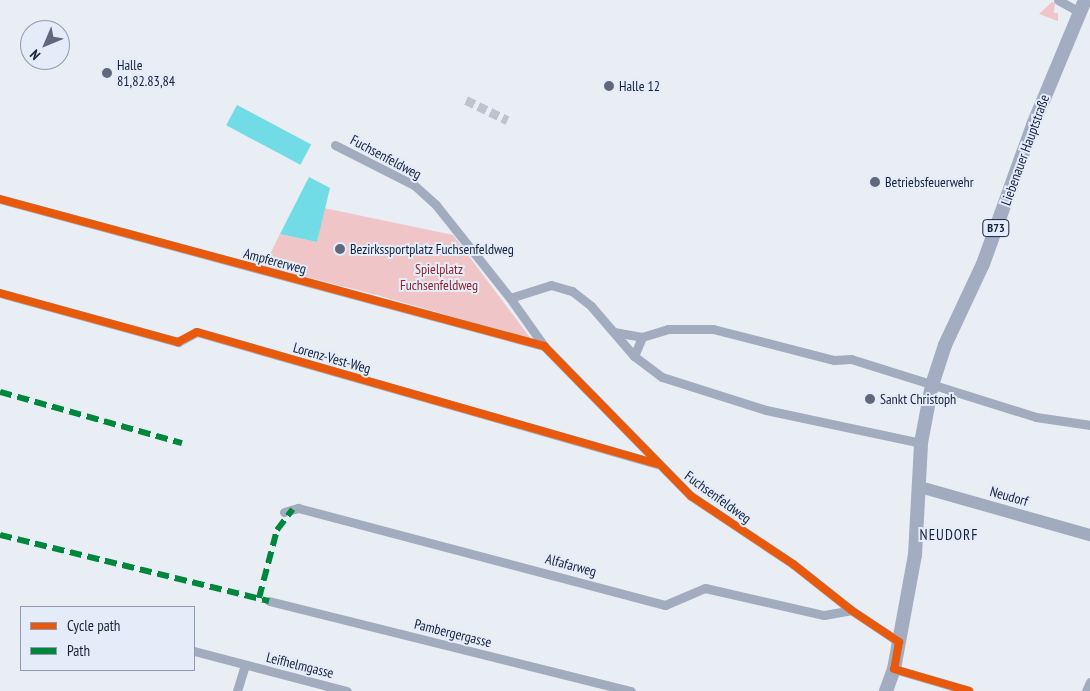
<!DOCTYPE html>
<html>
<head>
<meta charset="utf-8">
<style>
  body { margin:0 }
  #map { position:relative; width:1090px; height:691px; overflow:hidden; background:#e9edf4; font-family:"PT Sans Narrow",sans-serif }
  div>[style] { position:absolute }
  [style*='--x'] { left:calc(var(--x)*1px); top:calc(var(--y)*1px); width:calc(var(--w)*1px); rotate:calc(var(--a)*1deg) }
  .green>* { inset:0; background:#f0c5c7 }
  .water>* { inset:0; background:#71dce5; transform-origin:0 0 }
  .street-tunnel>* { height:9px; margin-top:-4.5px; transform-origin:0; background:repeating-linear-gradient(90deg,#bec4cf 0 9px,transparent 0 13.5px) }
  .street>* { height:9px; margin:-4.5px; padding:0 4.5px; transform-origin:4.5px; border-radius:4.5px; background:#a2acbf }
  .secondary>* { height:12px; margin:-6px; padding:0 6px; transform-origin:6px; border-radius:6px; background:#a0abbe }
  .primary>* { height:14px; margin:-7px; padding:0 7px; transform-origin:7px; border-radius:7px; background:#a2adc1 }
  .quiet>* { height:6px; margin-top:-3px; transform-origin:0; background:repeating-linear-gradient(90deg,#00873e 0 12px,transparent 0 18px) }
  .cycleway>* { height:8px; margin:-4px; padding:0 4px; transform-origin:4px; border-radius:4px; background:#e8590c }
  .dots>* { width:14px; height:14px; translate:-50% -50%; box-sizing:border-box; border:2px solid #e4ecf9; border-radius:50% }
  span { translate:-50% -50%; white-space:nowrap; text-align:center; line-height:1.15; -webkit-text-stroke:4px #e4ecf9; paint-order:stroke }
  .shield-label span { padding:1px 4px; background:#e4ecf9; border:1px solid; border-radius:4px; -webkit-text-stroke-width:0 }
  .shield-label { font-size:12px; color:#14223a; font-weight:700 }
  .poi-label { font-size:14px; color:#14223a }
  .left { translate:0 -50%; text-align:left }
  .street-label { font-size:14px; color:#14223a }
  .park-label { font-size:14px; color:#94242d }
  .neighbourhood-label { font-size:15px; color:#14223a; letter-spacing:1px }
  .legend { position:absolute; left:20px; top:606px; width:175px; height:65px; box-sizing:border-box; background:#e4ecf9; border:1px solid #919bad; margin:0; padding:6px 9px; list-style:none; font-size:15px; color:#14223a }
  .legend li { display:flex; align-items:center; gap:10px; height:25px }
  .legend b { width:25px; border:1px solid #919bad }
  .north { position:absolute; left:20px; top:20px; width:50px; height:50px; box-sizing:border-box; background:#e4ecf9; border:1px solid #919bad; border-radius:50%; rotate:225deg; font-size:14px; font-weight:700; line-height:20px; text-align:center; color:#14223a }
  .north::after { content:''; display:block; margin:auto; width:18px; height:22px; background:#5f697b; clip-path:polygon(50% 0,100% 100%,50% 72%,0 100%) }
</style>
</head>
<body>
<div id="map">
  <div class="green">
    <div style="clip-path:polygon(1052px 2px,1055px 3px,1054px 13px,1058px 13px,1058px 21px,1039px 14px)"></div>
    <div style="clip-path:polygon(324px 208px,453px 235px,531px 339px,377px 295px,264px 266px,280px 234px,317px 242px)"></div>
  </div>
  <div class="water">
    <div style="left:237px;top:105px;width:84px;height:23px;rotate:28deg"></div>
    <div style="clip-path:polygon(309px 177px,330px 188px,317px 242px,280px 234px)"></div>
  </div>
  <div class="street-tunnel">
    <div style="--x:466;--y:100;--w:46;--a:26"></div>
  </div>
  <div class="street">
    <div style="--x:1058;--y:0;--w:25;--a:29"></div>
    <div style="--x:335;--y:145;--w:89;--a:26.9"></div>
    <div style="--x:414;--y:185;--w:30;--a:42"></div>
    <div style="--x:436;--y:205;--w:119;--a:51.5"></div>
    <div style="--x:510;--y:298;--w:59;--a:54.7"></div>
    <div style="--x:544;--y:346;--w:210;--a:45.6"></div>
    <div style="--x:691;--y:496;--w:123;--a:33.7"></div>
    <div style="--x:793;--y:564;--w:74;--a:38.4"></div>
    <div style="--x:851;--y:610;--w:58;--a:33.7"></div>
    <div style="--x:0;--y:199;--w:564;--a:15.12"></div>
    <div style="--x:0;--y:293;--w:185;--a:15.4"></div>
    <div style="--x:178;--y:342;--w:21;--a:-28"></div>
    <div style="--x:197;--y:332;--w:480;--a:16"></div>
    <div style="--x:510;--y:298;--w:43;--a:-17.6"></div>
    <div style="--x:551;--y:285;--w:22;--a:16"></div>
    <div style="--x:572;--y:291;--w:24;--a:38"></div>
    <div style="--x:591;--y:306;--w:66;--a:49.3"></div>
    <div style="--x:634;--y:356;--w:35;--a:37"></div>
    <div style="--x:662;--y:377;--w:109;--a:17.6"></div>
    <div style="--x:766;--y:410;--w:158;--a:12"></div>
    <div style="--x:614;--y:332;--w:28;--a:10"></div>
    <div style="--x:634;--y:356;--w:21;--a:-67"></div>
    <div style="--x:642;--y:337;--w:27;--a:-17"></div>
    <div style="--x:668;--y:329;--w:45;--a:0"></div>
    <div style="--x:713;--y:329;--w:125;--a:14.4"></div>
    <div style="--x:834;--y:360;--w:17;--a:-3"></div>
    <div style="--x:851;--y:359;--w:194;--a:17.4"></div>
    <div style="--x:1036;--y:417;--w:55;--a:8.4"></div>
    <div style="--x:284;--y:512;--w:15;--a:-16"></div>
    <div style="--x:298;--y:508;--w:380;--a:14.8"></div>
    <div style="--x:665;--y:605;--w:43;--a:-23"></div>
    <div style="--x:705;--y:588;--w:122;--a:12.8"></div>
    <div style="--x:824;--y:615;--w:27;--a:-10"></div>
    <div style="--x:269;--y:601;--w:373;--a:14"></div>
    <div style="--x:194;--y:651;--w:158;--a:14.7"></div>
    <div style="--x:894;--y:669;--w:78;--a:16.3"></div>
    <div style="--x:237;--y:691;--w:27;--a:-73"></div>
    <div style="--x:1086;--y:691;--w:10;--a:-66"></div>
  </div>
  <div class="secondary">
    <div style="--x:920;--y:487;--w:177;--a:15.8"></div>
  </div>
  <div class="primary">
    <div style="--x:886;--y:691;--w:23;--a:-70"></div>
    <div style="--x:894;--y:669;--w:116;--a:-79.6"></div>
    <div style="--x:915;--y:555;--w:112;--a:-86.9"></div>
    <div style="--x:921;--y:443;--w:59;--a:-79.3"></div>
    <div style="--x:932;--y:385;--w:42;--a:-72"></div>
    <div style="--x:945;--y:345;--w:89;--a:-64.9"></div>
    <div style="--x:983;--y:264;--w:148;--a:-70.2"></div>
    <div style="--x:1033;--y:125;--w:135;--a:-67.4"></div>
  </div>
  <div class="quiet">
    <div style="--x:0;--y:392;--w:189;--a:15.7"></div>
    <div style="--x:0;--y:535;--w:277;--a:13.8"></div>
    <div style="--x:259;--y:598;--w:70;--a:-75.2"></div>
    <div style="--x:277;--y:530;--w:26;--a:-53"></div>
  </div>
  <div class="cycleway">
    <div style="--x:0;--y:199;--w:564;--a:15.12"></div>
    <div style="--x:544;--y:346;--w:210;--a:45.6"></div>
    <div style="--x:691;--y:496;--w:123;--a:33.7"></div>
    <div style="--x:793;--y:564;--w:74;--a:38.4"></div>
    <div style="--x:851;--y:610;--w:58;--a:33.7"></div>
    <div style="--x:899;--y:642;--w:27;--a:100"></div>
    <div style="--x:894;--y:669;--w:78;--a:16.3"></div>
    <div style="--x:0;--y:293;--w:185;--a:15.4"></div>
    <div style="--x:178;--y:342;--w:21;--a:-28"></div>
    <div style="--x:197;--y:332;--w:478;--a:16"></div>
  </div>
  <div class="dots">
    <div style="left:107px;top:73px;background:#5f697b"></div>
    <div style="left:609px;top:86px;background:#5f697b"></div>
    <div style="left:875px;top:182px;background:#5f697b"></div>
    <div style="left:340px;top:249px;background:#5f697b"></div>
    <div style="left:870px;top:399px;background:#5f697b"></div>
  </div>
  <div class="shield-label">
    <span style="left:996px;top:228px">B73</span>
  </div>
  <div class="poi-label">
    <span class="left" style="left:117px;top:73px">Halle<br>81,82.83,84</span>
    <span class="left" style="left:619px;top:86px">Halle 12</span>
    <span class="left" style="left:885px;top:182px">Betriebsfeuerwehr</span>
    <span class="left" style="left:350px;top:249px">Bezirkssportplatz Fuchsenfeldweg</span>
    <span class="left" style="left:880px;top:399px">Sankt Christoph</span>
  </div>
  <div class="street-label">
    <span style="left:1025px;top:150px;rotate:-70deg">Liebenauer Hauptstraße</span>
    <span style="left:386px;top:157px;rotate:28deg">Fuchsenfeldweg</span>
    <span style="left:275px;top:261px;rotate:15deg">Ampfererweg</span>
    <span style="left:332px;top:358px;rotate:16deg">Lorenz-Vest-Weg</span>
    <span style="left:1009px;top:496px;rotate:16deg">Neudorf</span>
    <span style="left:718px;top:497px;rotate:36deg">Fuchsenfeldweg</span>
    <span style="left:571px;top:565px;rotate:15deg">Alfafarweg</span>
    <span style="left:453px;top:633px;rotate:14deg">Pambergergasse</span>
    <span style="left:300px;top:665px;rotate:14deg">Leifhelmgasse</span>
  </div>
  <div class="park-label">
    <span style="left:439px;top:277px">Spielplatz<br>Fuchsenfeldweg</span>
  </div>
  <div class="neighbourhood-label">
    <span style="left:949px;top:535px">NEUDORF</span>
  </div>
  <ul class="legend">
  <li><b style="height:6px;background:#e8590c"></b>Cycle path</li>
  <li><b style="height:6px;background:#00873e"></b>Path</li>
  </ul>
  <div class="north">N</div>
</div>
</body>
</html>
